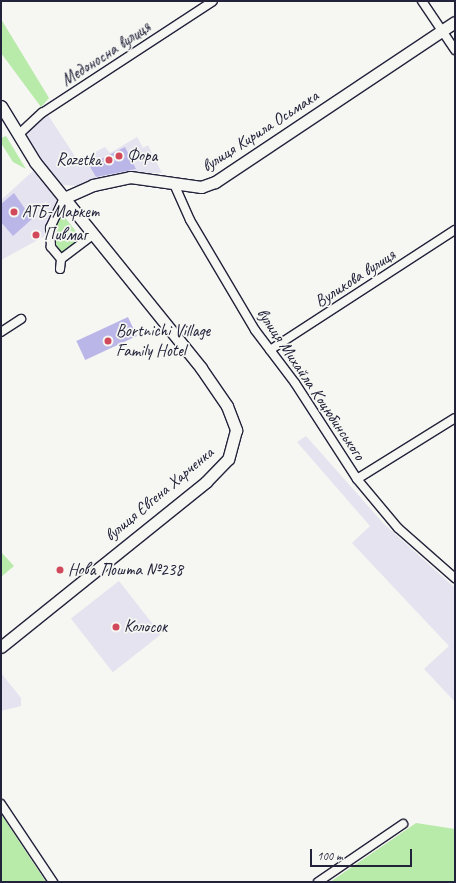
<!DOCTYPE html>
<html>
<head>
<meta charset="utf-8">
<style>
  body { margin:0 }
  #map { position:relative; width:456px; height:883px; overflow:hidden; background:#f6f6f2; font-family:Caveat,sans-serif }
  div>[style] { position:absolute }
  [style*='--x'] { left:calc(var(--x)*1px); top:calc(var(--y)*1px); width:calc(var(--w)*1px); rotate:calc(var(--a)*1deg) }
  .built>* { inset:0; background:#e4e3ef; transform-origin:0 0 }
  .green>* { inset:0; background:#b8eaaa }
  .building>* { inset:0; background:#bab7e8; transform-origin:0 0 }
  .roads { filter:drop-shadow(1px 0 #22223b) drop-shadow(-1px 0 #22223b) drop-shadow(0 1px #22223b) drop-shadow(0 -1px #22223b) }
  .street>* { height:8px; margin:-4px; padding:0 4px; transform-origin:4px; border-radius:4px; background:#f6f6f2 }
  .secondary>* { height:11px; margin:-5.5px; padding:0 5.5px; transform-origin:5.5px; border-radius:5.5px; background:#f6f6f2 }
  .dots>* { width:11px; height:11px; translate:-50% -50%; box-sizing:border-box; border:2px solid #f6f6f2; border-radius:50% }
  span { translate:-50% -50%; white-space:nowrap; text-align:center; line-height:1.15; -webkit-text-stroke:3.5px #f6f6f2; paint-order:stroke }
  .street-label { font-size:17px; color:#22223b }
  .poi-label { font-size:17px; color:#22223b }
  .left { translate:0 -50%; text-align:left }
  .right { translate:-100% -50%; text-align:right }
  .frame { position:absolute; inset:0; border:2px solid #22223b; pointer-events:none }
  .scale { position:absolute; left:310px; top:849px; width:102px; height:18px; box-sizing:border-box; border:2px solid #22223b; border-top:0; padding-left:5px; font-size:12px; line-height:14px; white-space:nowrap; color:#22223b; -webkit-text-stroke:3px #f6f6f2; paint-order:stroke }
</style>
</head>
<body>
<div id="map">
  <div class="built">
    <div style="clip-path:polygon(48px 115px,78px 161px,105px 147px,110px 153px,137px 137px,143px 148px,148px 145px,162px 173px,137px 173px,81px 186px,63px 185px,55px 180px,24px 131px)"></div>
    <div style="clip-path:polygon(33px 171px,59px 202px,47px 235px,1px 260px,1px 200px)"></div>
    <div style="clip-path:polygon(306px 436px,384px 524px,455px 588px,455px 702px,424px 669px,449px 646px,352px 543px,370px 526px,297px 442px)"></div>
    <div style="left:119px;top:581px;width:68px;height:61px;rotate:52deg"></div>
    <div style="clip-path:polygon(1px 673px,21px 698px,21px 706px,1px 711px)"></div>
  </div>
  <div class="green">
    <div style="clip-path:polygon(1px 19px,49px 98px,41px 107px,1px 53px)"></div>
    <div style="clip-path:polygon(6px 136px,26px 169px,13px 162px,1px 143px,1px 138px)"></div>
    <div style="clip-path:polygon(63px 215px,82px 239px,63px 255px,53px 240px,55px 225px)"></div>
    <div style="clip-path:polygon(1px 552px,14px 566px,1px 577px)"></div>
    <div style="clip-path:polygon(1px 814px,46px 882px,1px 882px)"></div>
    <div style="clip-path:polygon(416px 823px,455px 829px,455px 882px,330px 882px)"></div>
  </div>
  <div class="building">
    <div style="clip-path:polygon(125px 147px,136px 169px,96px 177px,89px 165px)"></div>
    <div style="clip-path:polygon(14px 193px,32px 219px,13px 236px,1px 222px,1px 204px)"></div>
    <div style="left:128px;top:317px;width:21px;height:57px;rotate:65deg"></div>
  </div>
  <div class="roads">
    <div class="street">
      <div style="--x:422;--y:1;--w:59;--a:56"></div>
      <div style="--x:18;--y:135;--w:33;--a:-43"></div>
      <div style="--x:42;--y:113;--w:204;--a:-33.2"></div>
      <div style="--x:174;--y:184;--w:39;--a:66"></div>
      <div style="--x:190;--y:220;--w:128;--a:59.4"></div>
      <div style="--x:255;--y:330;--w:66;--a:53"></div>
      <div style="--x:295;--y:383;--w:114;--a:57.1"></div>
      <div style="--x:357;--y:479;--w:64;--a:50.1"></div>
      <div style="--x:398;--y:528;--w:76;--a:41.3"></div>
      <div style="--x:61;--y:259;--w:16;--a:-130"></div>
      <div style="--x:51;--y:247;--w:19;--a:-93"></div>
      <div style="--x:50;--y:228;--w:33;--a:-65"></div>
      <div style="--x:60;--y:269;--w:10;--a:-84"></div>
      <div style="--x:61;--y:259;--w:40;--a:-37"></div>
      <div style="--x:1;--y:332;--w:24;--a:-33"></div>
      <div style="--x:270;--y:350;--w:221;--a:-33"></div>
      <div style="--x:357;--y:479;--w:115;--a:-31.9"></div>
      <div style="--x:1;--y:804;--w:94;--a:56.3"></div>
      <div style="--x:318;--y:882;--w:103;--a:-34.3"></div>
    </div>
    <div class="secondary">
      <div style="--x:1;--y:106;--w:66;--a:58.7"></div>
      <div style="--x:35;--y:162;--w:265;--a:51.1"></div>
      <div style="--x:201;--y:368;--w:46;--a:55.6"></div>
      <div style="--x:227;--y:406;--w:26;--a:69"></div>
      <div style="--x:236;--y:430;--w:30;--a:105"></div>
      <div style="--x:228;--y:459;--w:32;--a:134"></div>
      <div style="--x:206;--y:482;--w:263;--a:141.2"></div>
      <div style="--x:64;--y:198;--w:32;--a:-24"></div>
      <div style="--x:93;--y:185;--w:38;--a:-12"></div>
      <div style="--x:130;--y:177;--w:72;--a:8"></div>
      <div style="--x:201;--y:187;--w:15;--a:-20"></div>
      <div style="--x:215;--y:182;--w:288;--a:-33.7"></div>
    </div>
  </div>
  <div class="dots">
    <div style="left:119px;top:156px;background:#d1495b"></div>
    <div style="left:109px;top:160px;background:#d1495b"></div>
    <div style="left:14px;top:212px;background:#d1495b"></div>
    <div style="left:36px;top:235px;background:#d1495b"></div>
    <div style="left:108px;top:341px;background:#d1495b"></div>
    <div style="left:60px;top:570px;background:#d1495b"></div>
    <div style="left:116px;top:627px;background:#d1495b"></div>
  </div>
  <div class="street-label">
    <span style="left:106px;top:54px;rotate:-33deg">Медоносна вулиця</span>
    <span style="left:260px;top:131px;rotate:-33deg">вулиця Кирила Осьмака</span>
    <span style="left:355px;top:278px;rotate:-33deg">Вуликова вулиця</span>
    <span style="left:311px;top:384px;rotate:56deg">вулиця Михайла Коцюбинського</span>
    <span style="left:159px;top:494px;rotate:-40deg">вулиця Євгена Харченка</span>
  </div>
  <div class="poi-label">
    <span class="left" style="left:127px;top:156px">Фора</span>
    <span class="right" style="left:101px;top:160px">Rozetka</span>
    <span class="left" style="left:22px;top:212px">АТБ-Маркет</span>
    <span class="left" style="left:44px;top:235px">Пивмаг</span>
    <span class="left" style="left:116px;top:341px">Bortnichi Village<br>Family Hotel</span>
    <span class="left" style="left:68px;top:570px">Нова Пошта №238</span>
    <span class="left" style="left:124px;top:627px">Колосок</span>
  </div>
  <div class="frame"></div>
  <div class="scale">100 m</div>
</div>
</body>
</html>
